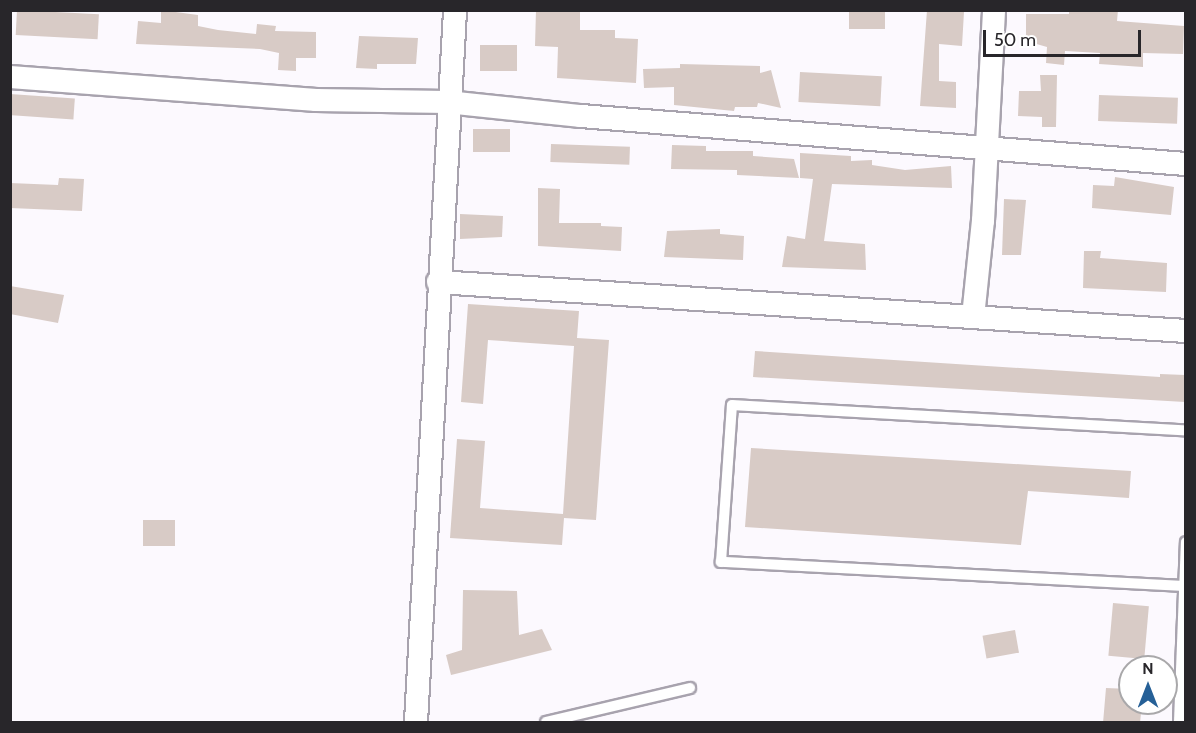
<!DOCTYPE html>
<html>
<head>
<meta charset="utf-8">
<style>
  body { margin:0 }
  #map { position:relative; width:1196px; height:733px; overflow:hidden; background:#fcf9fe; font-family:Cabin,sans-serif }
  div>[style] { position:absolute }
  [style*='--x'] { left:calc(var(--x)*1px); top:calc(var(--y)*1px); width:calc(var(--w)*1px); rotate:calc(var(--a)*1deg) }
  .building>* { inset:0; background:#d8cbc6; transform-origin:0 0 }
  .roads { filter:drop-shadow(2px 0 #a8a3ae) drop-shadow(-2px 0 #a8a3ae) drop-shadow(0 2px #a8a3ae) drop-shadow(0 -2px #a8a3ae) }
  .lane>* { height:10px; margin:-5px; padding:0 5px; transform-origin:5px; border-radius:5px; background:#fff }
  .street>* { height:22px; margin:-11px; padding:0 11px; transform-origin:11px; border-radius:11px; background:#fff }
  span { translate:-50% -50%; white-space:nowrap; text-align:center; line-height:1.15; -webkit-text-stroke:5px #fff; paint-order:stroke }
  .frame { position:absolute; inset:0; border:12px solid #28262a; pointer-events:none }
  .north { position:absolute; left:1118px; top:655px; width:60px; height:60px; box-sizing:border-box; background:#fff; border:2px solid #a9a8aa; border-radius:50%; rotate:0deg; font-size:16px; font-weight:700; line-height:24px; text-align:center; color:#28262a }
  .north::after { content:''; display:block; margin:auto; width:21px; height:27px; background:#266097; clip-path:polygon(50% 0,100% 100%,50% 72%,0 100%) }
  .scale { position:absolute; left:983px; top:30px; width:158px; height:27px; box-sizing:border-box; border:3px solid #28262a; border-top:0; padding-left:8px; font-size:18px; line-height:21px; white-space:nowrap; color:#28262a; -webkit-text-stroke:4px #fff; paint-order:stroke }
</style>
</head>
<body>
<div id="map">
  <div class="building">
    <div style="left:17px;top:10px;width:82px;height:25px;rotate:3deg"></div>
    <div style="clip-path:polygon(161px 10px,198px 15px,198px 26px,218px 30px,256px 34px,257px 24px,276px 26px,275px 31px,316px 32px,316px 58px,296px 58px,296px 71px,278px 70px,279px 53px,260px 49px,136px 44px,138px 21px,161px 23px)"></div>
    <div style="clip-path:polygon(536px 10px,580px 10px,580px 30px,615px 30px,615px 38px,638px 39px,636px 83px,557px 78px,558px 47px,535px 46px)"></div>
    <div style="left:849px;top:10px;width:36px;height:19px"></div>
    <div style="clip-path:polygon(927px 10px,964px 12px,962px 46px,939px 44px,939px 81px,956px 82px,956px 108px,920px 106px)"></div>
    <div style="clip-path:polygon(1069px 10px,1118px 10px,1117px 21px,1184px 26px,1183px 54px,1143px 53px,1143px 67px,1099px 64px,1100px 53px,1065px 51px,1064px 65px,1046px 63px,1047px 47px,1026px 41px,1026px 14px,1069px 14px)"></div>
    <div style="clip-path:polygon(359px 36px,418px 38px,416px 64px,377px 64px,377px 69px,356px 68px)"></div>
    <div style="left:480px;top:45px;width:37px;height:26px"></div>
    <div style="clip-path:polygon(680px 64px,760px 66px,760px 73px,771px 70px,781px 108px,758px 103px,757px 107px,735px 107px,734px 111px,674px 105px,674px 87px,644px 88px,643px 69px,680px 68px)"></div>
    <div style="left:800px;top:72px;width:82px;height:30px;rotate:3deg"></div>
    <div style="clip-path:polygon(1040px 75px,1057px 75px,1056px 127px,1042px 127px,1042px 117px,1018px 116px,1019px 91px,1041px 91px)"></div>
    <div style="left:10px;top:94px;width:65px;height:21px;rotate:4deg"></div>
    <div style="left:1099px;top:95px;width:79px;height:26px;rotate:2deg"></div>
    <div style="left:473px;top:129px;width:37px;height:23px"></div>
    <div style="left:551px;top:144px;width:79px;height:18px;rotate:2deg"></div>
    <div style="clip-path:polygon(672px 145px,706px 146px,706px 151px,753px 151px,753px 156px,794px 159px,799px 178px,737px 175px,737px 170px,671px 169px)"></div>
    <div style="clip-path:polygon(800px 153px,851px 156px,851px 161px,872px 160px,872px 165px,905px 170px,951px 166px,952px 188px,832px 184px,824px 241px,865px 244px,866px 270px,782px 267px,787px 236px,805px 239px,813px 179px,800px 178px)"></div>
    <div style="clip-path:polygon(1115px 177px,1174px 187px,1171px 215px,1092px 208px,1093px 185px,1114px 186px)"></div>
    <div style="clip-path:polygon(59px 178px,84px 179px,82px 211px,10px 208px,10px 183px,58px 185px)"></div>
    <div style="clip-path:polygon(538px 188px,560px 189px,559px 223px,601px 223px,601px 226px,622px 227px,621px 251px,538px 246px)"></div>
    <div style="clip-path:polygon(1004px 199px,1026px 200px,1021px 255px,1002px 255px)"></div>
    <div style="clip-path:polygon(460px 214px,503px 216px,502px 237px,460px 239px)"></div>
    <div style="clip-path:polygon(720px 229px,720px 234px,744px 236px,743px 260px,664px 257px,667px 231px)"></div>
    <div style="clip-path:polygon(1084px 251px,1101px 251px,1100px 258px,1167px 263px,1166px 292px,1083px 288px)"></div>
    <div style="clip-path:polygon(10px 286px,64px 295px,58px 323px,10px 314px)"></div>
    <div style="clip-path:polygon(468px 304px,579px 311px,577px 338px,609px 340px,596px 520px,564px 518px,562px 545px,450px 538px,457px 439px,485px 441px,480px 508px,563px 514px,574px 346px,488px 340px,483px 404px,461px 402px)"></div>
    <div style="clip-path:polygon(755px 351px,1160px 377px,1160px 374px,1185px 375px,1185px 402px,753px 377px)"></div>
    <div style="clip-path:polygon(751px 448px,1131px 471px,1129px 498px,1028px 491px,1021px 545px,745px 527px)"></div>
    <div style="left:143px;top:520px;width:32px;height:26px"></div>
    <div style="clip-path:polygon(463px 590px,517px 591px,519px 635px,542px 629px,552px 650px,451px 675px,446px 655px,462px 650px)"></div>
    <div style="left:1113px;top:603px;width:36px;height:53px;rotate:5deg"></div>
    <div style="left:1015px;top:630px;width:23px;height:33px;rotate:80deg"></div>
    <div style="clip-path:polygon(1106px 688px,1130px 689px,1130px 703px,1142px 703px,1140px 723px,1103px 723px)"></div>
  </div>
  <div class="roads">
    <div class="lane">
      <div style="--x:1184;--y:586;--w:464;--a:-177"></div>
      <div style="--x:721;--y:562;--w:157;--a:-86"></div>
      <div style="--x:732;--y:405;--w:455;--a:3.2"></div>
      <div style="--x:546;--y:722;--w:148;--a:-13.3"></div>
      <div style="--x:1179;--y:722;--w:180;--a:-87.8"></div>
    </div>
    <div class="street">
      <div style="--x:10;--y:77;--w:307;--a:4.3"></div>
      <div style="--x:316;--y:100;--w:131;--a:0.9"></div>
      <div style="--x:447;--y:102;--w:135;--a:6"></div>
      <div style="--x:581;--y:116;--w:607;--a:4.54"></div>
      <div style="--x:438;--y:282;--w:750;--a:3.75"></div>
      <div style="--x:973;--y:317;--w:97;--a:-84.1"></div>
      <div style="--x:983;--y:221;--w:211;--a:-87"></div>
      <div style="--x:416;--y:722;--w:713;--a:-86.86"></div>
    </div>
  </div>
  <div class="frame"></div>
  <div class="north">N</div>
  <div class="scale">50 m</div>
</div>
</body>
</html>
